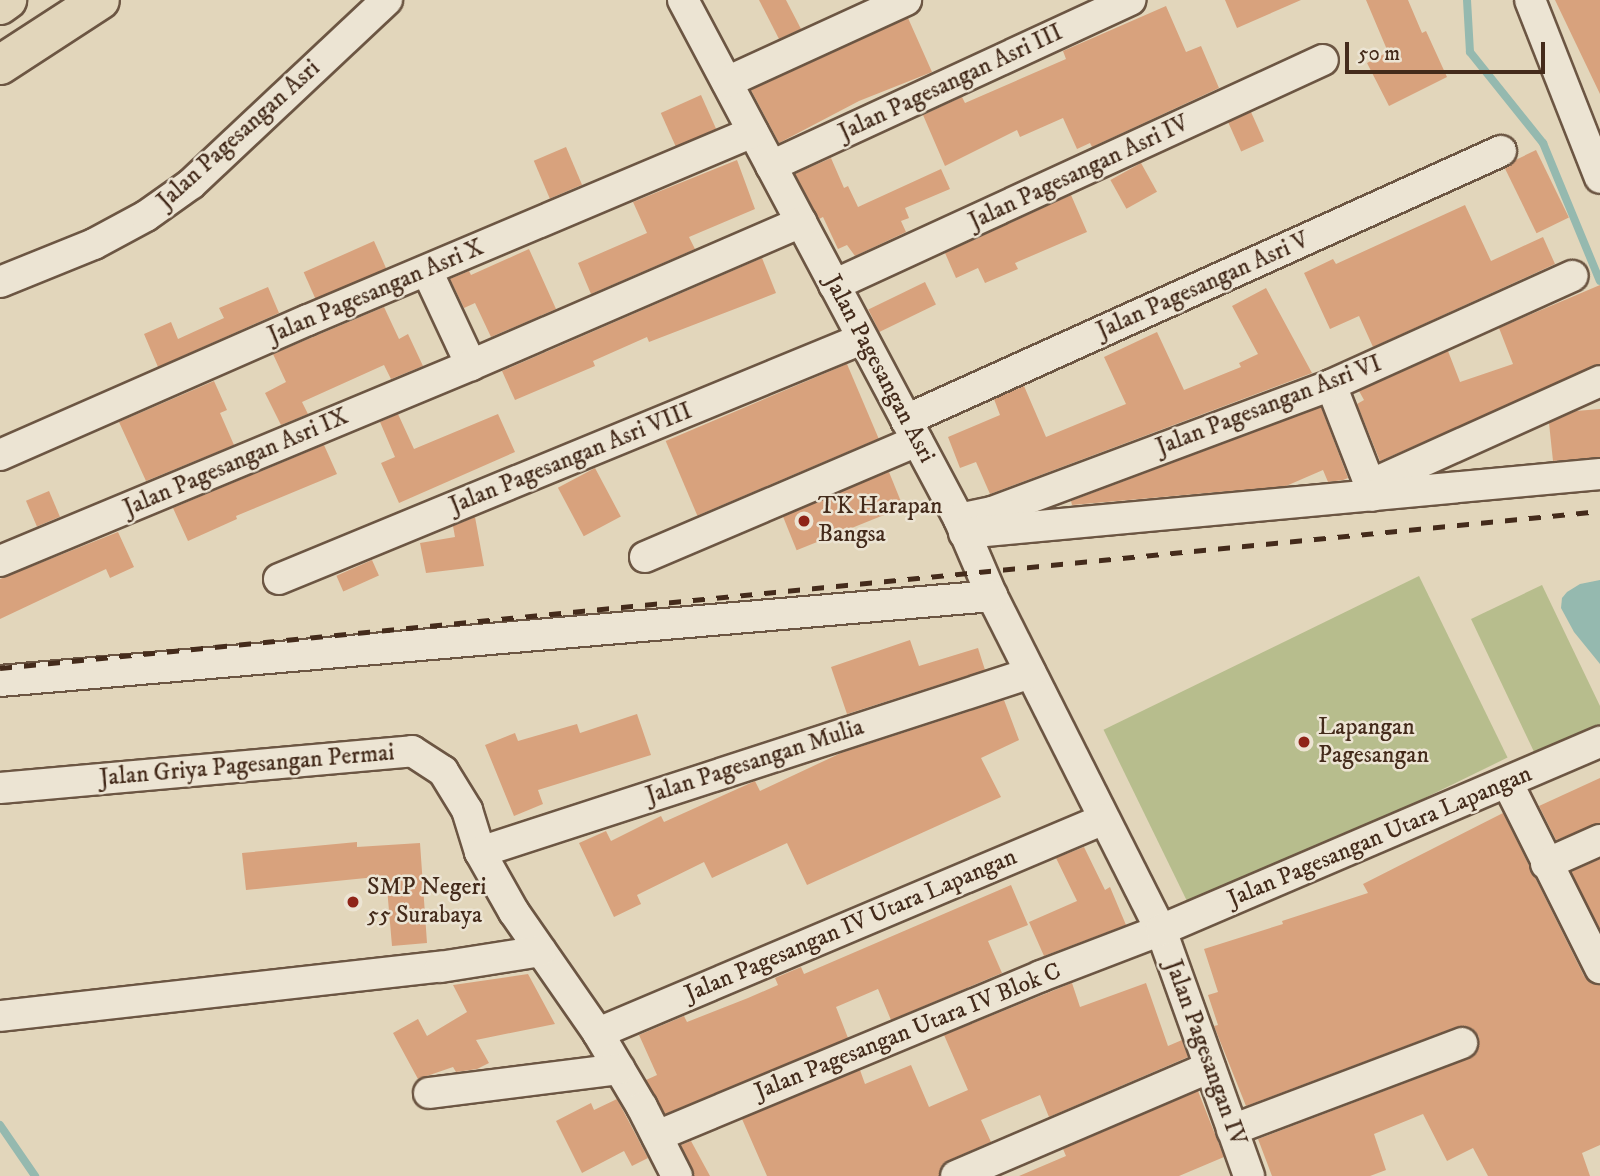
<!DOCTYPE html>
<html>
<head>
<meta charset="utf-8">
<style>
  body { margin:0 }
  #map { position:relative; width:1600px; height:1176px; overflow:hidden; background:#e2d6bb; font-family:"IM FELL DW Pica",serif }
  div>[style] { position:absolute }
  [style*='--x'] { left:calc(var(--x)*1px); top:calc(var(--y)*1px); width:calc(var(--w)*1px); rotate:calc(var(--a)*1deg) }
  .green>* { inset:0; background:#b7bd8d; transform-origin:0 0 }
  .water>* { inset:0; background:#95b9af }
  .stream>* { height:8px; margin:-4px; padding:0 4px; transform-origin:4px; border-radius:4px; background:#95b9af }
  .building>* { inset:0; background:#d8a27d; transform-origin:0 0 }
  .roads { filter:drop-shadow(2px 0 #6c5643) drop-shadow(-2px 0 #6c5643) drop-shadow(0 2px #6c5643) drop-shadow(0 -2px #6c5643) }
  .street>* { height:30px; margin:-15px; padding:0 15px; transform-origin:15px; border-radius:15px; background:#ece4d3 }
  .highway>* { height:38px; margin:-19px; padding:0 19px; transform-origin:19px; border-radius:19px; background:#e2d6bb }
  .rail>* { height:5px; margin-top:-2.5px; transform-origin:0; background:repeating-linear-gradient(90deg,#442b1b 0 12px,transparent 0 24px) }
  .dots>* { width:19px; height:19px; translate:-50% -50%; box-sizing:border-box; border:4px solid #ece4d3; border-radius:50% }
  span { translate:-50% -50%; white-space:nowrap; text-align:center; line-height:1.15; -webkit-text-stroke:5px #ece4d3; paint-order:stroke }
  .street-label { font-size:24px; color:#442b1b }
  .poi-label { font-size:24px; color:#442b1b }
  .left { translate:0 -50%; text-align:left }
  .scale { position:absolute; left:1345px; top:42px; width:200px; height:32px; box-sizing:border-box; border:4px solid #442b1b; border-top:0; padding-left:9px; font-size:21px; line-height:24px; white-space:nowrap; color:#442b1b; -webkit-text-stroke:5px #ece4d3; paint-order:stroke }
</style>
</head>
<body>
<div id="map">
  <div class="green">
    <div style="left:1419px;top:576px;width:202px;height:351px;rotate:64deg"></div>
    <div style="clip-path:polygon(1542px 585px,1600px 706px,1600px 726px,1536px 756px,1471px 619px)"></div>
  </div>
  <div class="water">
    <div style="clip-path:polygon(1600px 580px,1600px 664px,1574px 632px,1561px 608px,1562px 598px,1567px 592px,1580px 584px)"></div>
  </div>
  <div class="stream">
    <div style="--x:1467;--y:0;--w:52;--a:86.7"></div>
    <div style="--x:1470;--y:52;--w:117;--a:51.3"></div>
    <div style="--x:1543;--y:143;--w:149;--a:67.6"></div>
    <div style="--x:0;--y:1125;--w:62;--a:55.5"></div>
  </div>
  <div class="building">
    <div style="clip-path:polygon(759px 0,786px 0,801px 29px,779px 39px)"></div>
    <div style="clip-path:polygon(1225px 0,1301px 0,1237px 28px)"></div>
    <div style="clip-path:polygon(1366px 0,1408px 0,1422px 33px,1426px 31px,1447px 77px,1389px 106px,1367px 63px,1388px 52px)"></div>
    <div style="clip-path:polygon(1555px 0,1600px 0,1600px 94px)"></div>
    <div style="clip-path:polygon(1166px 6px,1186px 52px,1201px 46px,1219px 88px,1092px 147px,1090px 143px,1077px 149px,1063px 118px,1020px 137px,1017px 130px,945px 166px,923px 115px,962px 97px,965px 103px,1066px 59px,1063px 51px)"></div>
    <div style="clip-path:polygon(908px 18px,932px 72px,859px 101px,779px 143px,751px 90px)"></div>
    <div style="left:701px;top:95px;width:37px;height:44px;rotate:66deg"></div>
    <div style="left:1251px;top:112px;width:32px;height:25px;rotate:66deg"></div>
    <div style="left:566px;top:147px;width:41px;height:35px;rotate:67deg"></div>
    <div style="left:1536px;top:150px;width:75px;height:36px;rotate:64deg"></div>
    <div style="clip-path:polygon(831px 158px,844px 188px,848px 186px,858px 207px,941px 169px,950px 189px,905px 208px,909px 218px,901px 221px,906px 232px,855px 256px,847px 245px,838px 249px,823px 217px,819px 219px,795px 174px)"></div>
    <div style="clip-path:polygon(737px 160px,755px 209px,689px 237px,695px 249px,591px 294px,578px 263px,647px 233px,633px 202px)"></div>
    <div style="left:1141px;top:163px;width:33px;height:35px;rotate:61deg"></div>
    <div style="clip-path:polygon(1071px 195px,1087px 232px,1015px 263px,1018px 269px,985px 283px,978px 268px,956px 278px,945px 253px)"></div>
    <div style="clip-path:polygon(1465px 205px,1491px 261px,1543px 237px,1555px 264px,1373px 347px,1359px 316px,1330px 329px,1304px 273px,1333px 259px,1336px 264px)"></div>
    <div style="left:374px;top:241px;width:30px;height:77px;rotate:66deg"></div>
    <div style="clip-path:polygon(529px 249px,556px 309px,491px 337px,475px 303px,464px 308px,450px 279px,469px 271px,471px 275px)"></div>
    <div style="clip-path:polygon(762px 258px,776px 293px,649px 342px,647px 337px,593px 361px,595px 366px,515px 400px,502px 371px)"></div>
    <div style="left:925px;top:282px;width:25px;height:63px;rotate:64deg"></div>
    <div style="clip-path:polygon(1600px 285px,1600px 364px,1380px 461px,1357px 404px,1364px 400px,1359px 391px,1448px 351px,1460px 382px,1513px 364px,1499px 328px)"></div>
    <div style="clip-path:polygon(268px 287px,279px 313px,158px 367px,144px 334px,171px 322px,178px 339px,224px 318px,219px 308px)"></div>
    <div style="clip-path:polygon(1266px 288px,1312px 373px,990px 494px,976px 462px,960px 468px,948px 437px,1000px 415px,994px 399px,1024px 386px,1046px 437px,1126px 404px,1104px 357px,1157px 332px,1184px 390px,1241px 367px,1239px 363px,1258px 354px,1232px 306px)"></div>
    <div style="clip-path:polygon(384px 307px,399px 339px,408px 334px,423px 366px,391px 379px,384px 365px,302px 402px,308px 414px,281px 425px,265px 393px,286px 382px,273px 354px)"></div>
    <div style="left:847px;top:364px;width:81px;height:197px;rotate:67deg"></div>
    <div style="clip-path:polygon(214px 381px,227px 410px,220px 413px,234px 445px,146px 481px,119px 422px)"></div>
    <div style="clip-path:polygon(1321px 407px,1348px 478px,1343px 480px,1328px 482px,1323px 470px,1286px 486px,1072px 505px,1071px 501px)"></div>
    <div style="clip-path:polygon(1600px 409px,1600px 457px,1553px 461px,1549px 423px,1576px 411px)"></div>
    <div style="clip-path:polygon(398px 414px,414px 449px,498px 414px,515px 452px,399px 503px,381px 463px,395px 457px,380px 422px)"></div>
    <div style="clip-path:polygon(324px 445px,337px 474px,236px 516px,237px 519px,188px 541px,173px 508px)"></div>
    <div style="left:595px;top:468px;width:55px;height:42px;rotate:62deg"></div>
    <div style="left:889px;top:472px;width:38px;height:115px;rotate:68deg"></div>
    <div style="left:49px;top:491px;width:28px;height:25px;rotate:67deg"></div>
    <div style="clip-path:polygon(475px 517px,484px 566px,426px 573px,420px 543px,455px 537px,453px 526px)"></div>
    <div style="clip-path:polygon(118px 532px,134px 567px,110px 578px,106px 569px,0 619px,0 579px)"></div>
    <div style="left:372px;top:560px;width:17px;height:39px;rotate:66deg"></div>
    <div style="clip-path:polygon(910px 640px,919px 666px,978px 648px,985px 670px,847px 714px,831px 667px)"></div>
    <div style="clip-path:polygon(1004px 700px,1019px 740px,981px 758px,1001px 797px,807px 885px,787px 843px,712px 878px,704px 862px,637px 895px,641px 904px,614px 917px,579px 843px,606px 831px,611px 841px,661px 816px,664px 822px,755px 781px,760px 791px,841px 753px)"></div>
    <div style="clip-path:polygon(637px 714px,651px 755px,538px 790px,543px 804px,514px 816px,485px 745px,515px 733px,518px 741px,577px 724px,580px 733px)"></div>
    <div style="clip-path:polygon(1600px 778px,1600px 823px,1556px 840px,1539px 806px)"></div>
    <div style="clip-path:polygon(1503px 813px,1584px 976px,1591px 983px,1600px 985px,1600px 1145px,1582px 1153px,1590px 1176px,1488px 1176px,1473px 1148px,1447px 1161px,1423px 1114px,1374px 1134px,1386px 1170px,1370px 1176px,1272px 1176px,1258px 1139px,1468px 1059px,1476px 1054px,1479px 1037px,1473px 1029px,1456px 1027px,1246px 1106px,1214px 1026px,1218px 1025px,1208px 995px,1218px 992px,1204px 949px,1283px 924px,1282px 921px,1368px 893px,1363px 884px)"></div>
    <div style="clip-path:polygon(357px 842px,357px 847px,420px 843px,427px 943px,392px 946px,386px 876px,246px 890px,242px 853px)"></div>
    <div style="clip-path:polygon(1084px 847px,1105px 890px,1110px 887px,1126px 925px,1044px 956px,1029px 922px,1077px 901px,1056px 858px)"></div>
    <div style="clip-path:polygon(1600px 859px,1600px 929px,1571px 872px)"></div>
    <div style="clip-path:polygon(1011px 885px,1028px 925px,988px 941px,1002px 973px,891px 1020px,878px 989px,836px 1007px,848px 1038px,665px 1114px,646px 1080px,657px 1075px,639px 1035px,684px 1016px,687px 1022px,748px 998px,778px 985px,775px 978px,801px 967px,804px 974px)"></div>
    <div style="clip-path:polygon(528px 974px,555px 1024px,476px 1040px,489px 1063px,477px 1069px,456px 1072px,453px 1067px,418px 1079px,393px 1033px,418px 1019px,427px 1036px,467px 1012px,453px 985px)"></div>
    <div style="clip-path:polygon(1072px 983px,1080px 1007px,1146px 983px,1168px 1046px,1182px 1040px,1188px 1057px,1049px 1117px,1040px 1095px,981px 1120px,991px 1142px,949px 1160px,942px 1166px,939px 1176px,767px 1176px,742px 1119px,860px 1070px,865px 1084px,911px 1065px,929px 1107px,968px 1090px,944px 1035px)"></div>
    <div style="clip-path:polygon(1198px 1091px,1224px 1157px,1179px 1176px,1019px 1176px,1066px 1156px,1063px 1149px)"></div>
    <div style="clip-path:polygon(617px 1099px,648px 1158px,632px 1166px,624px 1151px,582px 1173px,556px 1121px,591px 1103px,594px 1110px)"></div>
    <div style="clip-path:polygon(691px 1141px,710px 1176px,694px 1176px,681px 1145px)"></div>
  </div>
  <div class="roads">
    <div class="street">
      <div style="--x:683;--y:0;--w:588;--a:62"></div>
      <div style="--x:959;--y:519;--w:84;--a:66.8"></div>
      <div style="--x:992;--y:596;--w:374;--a:63.2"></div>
      <div style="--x:1161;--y:930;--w:261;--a:70.3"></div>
      <div style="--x:1530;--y:0;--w:191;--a:68.5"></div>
      <div style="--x:727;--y:82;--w:197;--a:-24.6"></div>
      <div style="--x:771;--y:166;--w:396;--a:-24.8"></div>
      <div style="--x:427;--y:271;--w:104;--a:64.9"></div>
      <div style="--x:0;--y:282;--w:101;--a:-22"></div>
      <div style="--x:94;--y:244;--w:59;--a:-28.3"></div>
      <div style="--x:146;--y:216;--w:55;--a:-35.4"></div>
      <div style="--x:191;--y:184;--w:269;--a:-43.2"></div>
      <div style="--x:834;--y:285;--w:538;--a:-24.71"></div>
      <div style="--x:1331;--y:385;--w:107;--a:68.7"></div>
      <div style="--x:1370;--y:485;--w:11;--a:80"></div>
      <div style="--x:906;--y:420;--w:653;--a:-24.33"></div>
      <div style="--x:0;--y:455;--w:336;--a:-23.7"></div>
      <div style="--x:308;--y:320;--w:483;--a:-22.9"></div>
      <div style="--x:1370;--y:485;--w:252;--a:-24.3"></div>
      <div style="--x:959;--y:519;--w:34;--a:-12"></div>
      <div style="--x:992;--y:512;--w:362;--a:-20.5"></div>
      <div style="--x:1331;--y:385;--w:265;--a:-24.3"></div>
      <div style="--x:964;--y:533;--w:639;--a:-5.3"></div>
      <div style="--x:645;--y:557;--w:296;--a:-23.1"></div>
      <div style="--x:0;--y:561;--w:510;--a:-22.59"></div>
      <div style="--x:471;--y:365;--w:360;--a:-23.4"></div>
      <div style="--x:279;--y:579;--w:630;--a:-22.38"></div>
      <div style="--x:0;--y:681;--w:996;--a:-4.9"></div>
      <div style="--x:1508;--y:784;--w:206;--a:63.4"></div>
      <div style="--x:0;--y:788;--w:414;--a:-5.1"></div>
      <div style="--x:412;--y:751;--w:37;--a:33"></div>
      <div style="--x:443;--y:771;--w:46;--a:58.4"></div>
      <div style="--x:467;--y:810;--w:44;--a:72.8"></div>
      <div style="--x:480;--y:852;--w:69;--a:60.5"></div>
      <div style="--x:514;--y:912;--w:147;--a:55.2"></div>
      <div style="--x:598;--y:1033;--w:86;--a:59.3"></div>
      <div style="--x:642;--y:1107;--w:77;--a:63.1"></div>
      <div style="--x:480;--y:852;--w:579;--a:-18"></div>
      <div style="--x:1546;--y:864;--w:59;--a:-24"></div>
      <div style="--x:0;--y:1016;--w:443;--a:-6.4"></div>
      <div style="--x:440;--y:967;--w:102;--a:-9"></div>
      <div style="--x:598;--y:1033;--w:549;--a:-22.92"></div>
      <div style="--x:429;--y:1093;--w:192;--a:-7.2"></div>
      <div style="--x:1232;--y:1130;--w:246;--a:-20.7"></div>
      <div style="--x:657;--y:1136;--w:416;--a:-22.6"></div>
      <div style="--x:1041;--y:976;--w:129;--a:-21"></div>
      <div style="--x:1161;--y:930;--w:478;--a:-23.2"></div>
      <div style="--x:956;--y:1176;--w:276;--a:-23.2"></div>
    </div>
    <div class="highway">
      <div style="--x:0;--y:5;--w:9;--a:-36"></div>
      <div style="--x:0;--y:65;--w:119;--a:-33"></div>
    </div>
  </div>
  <div class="rail">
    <div style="--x:0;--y:668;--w:1608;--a:-5.6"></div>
  </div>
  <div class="dots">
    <div style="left:804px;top:521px;background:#8f2418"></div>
    <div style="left:1304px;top:742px;background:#8f2418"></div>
    <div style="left:353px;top:902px;background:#8f2418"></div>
  </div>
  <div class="street-label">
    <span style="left:951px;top:83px;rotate:-25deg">Jalan Pagesangan Asri III</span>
    <span style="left:239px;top:135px;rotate:-42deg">Jalan Pagesangan Asri</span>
    <span style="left:1079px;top:173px;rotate:-25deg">Jalan Pagesangan Asri IV</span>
    <span style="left:1203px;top:286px;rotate:-24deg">Jalan Pagesangan Asri V</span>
    <span style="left:376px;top:292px;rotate:-23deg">Jalan Pagesangan Asri X</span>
    <span style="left:879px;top:369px;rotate:62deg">Jalan Pagesangan Asri</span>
    <span style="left:1269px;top:406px;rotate:-21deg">Jalan Pagesangan Asri VI</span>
    <span style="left:571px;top:459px;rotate:-22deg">Jalan Pagesangan Asri VIII</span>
    <span style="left:236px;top:463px;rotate:-23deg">Jalan Pagesangan Asri IX</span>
    <span style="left:755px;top:762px;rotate:-18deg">Jalan Pagesangan Mulia</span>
    <span style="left:247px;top:766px;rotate:-5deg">Jalan Griya Pagesangan Permai</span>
    <span style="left:1380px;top:837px;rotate:-23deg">Jalan Pagesangan Utara Lapangan</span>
    <span style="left:851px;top:926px;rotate:-23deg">Jalan Pagesangan IV Utara Lapangan</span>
    <span style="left:908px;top:1032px;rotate:-22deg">Jalan Pagesangan Utara IV Blok C</span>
    <span style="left:1205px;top:1053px;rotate:70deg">Jalan Pagesangan IV</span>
  </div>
  <div class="poi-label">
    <span class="left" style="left:818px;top:521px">TK Harapan<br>Bangsa</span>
    <span class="left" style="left:1318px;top:742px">Lapangan<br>Pagesangan</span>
    <span class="left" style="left:367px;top:902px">SMP Negeri<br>55 Surabaya</span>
  </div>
  <div class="scale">50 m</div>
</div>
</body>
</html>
